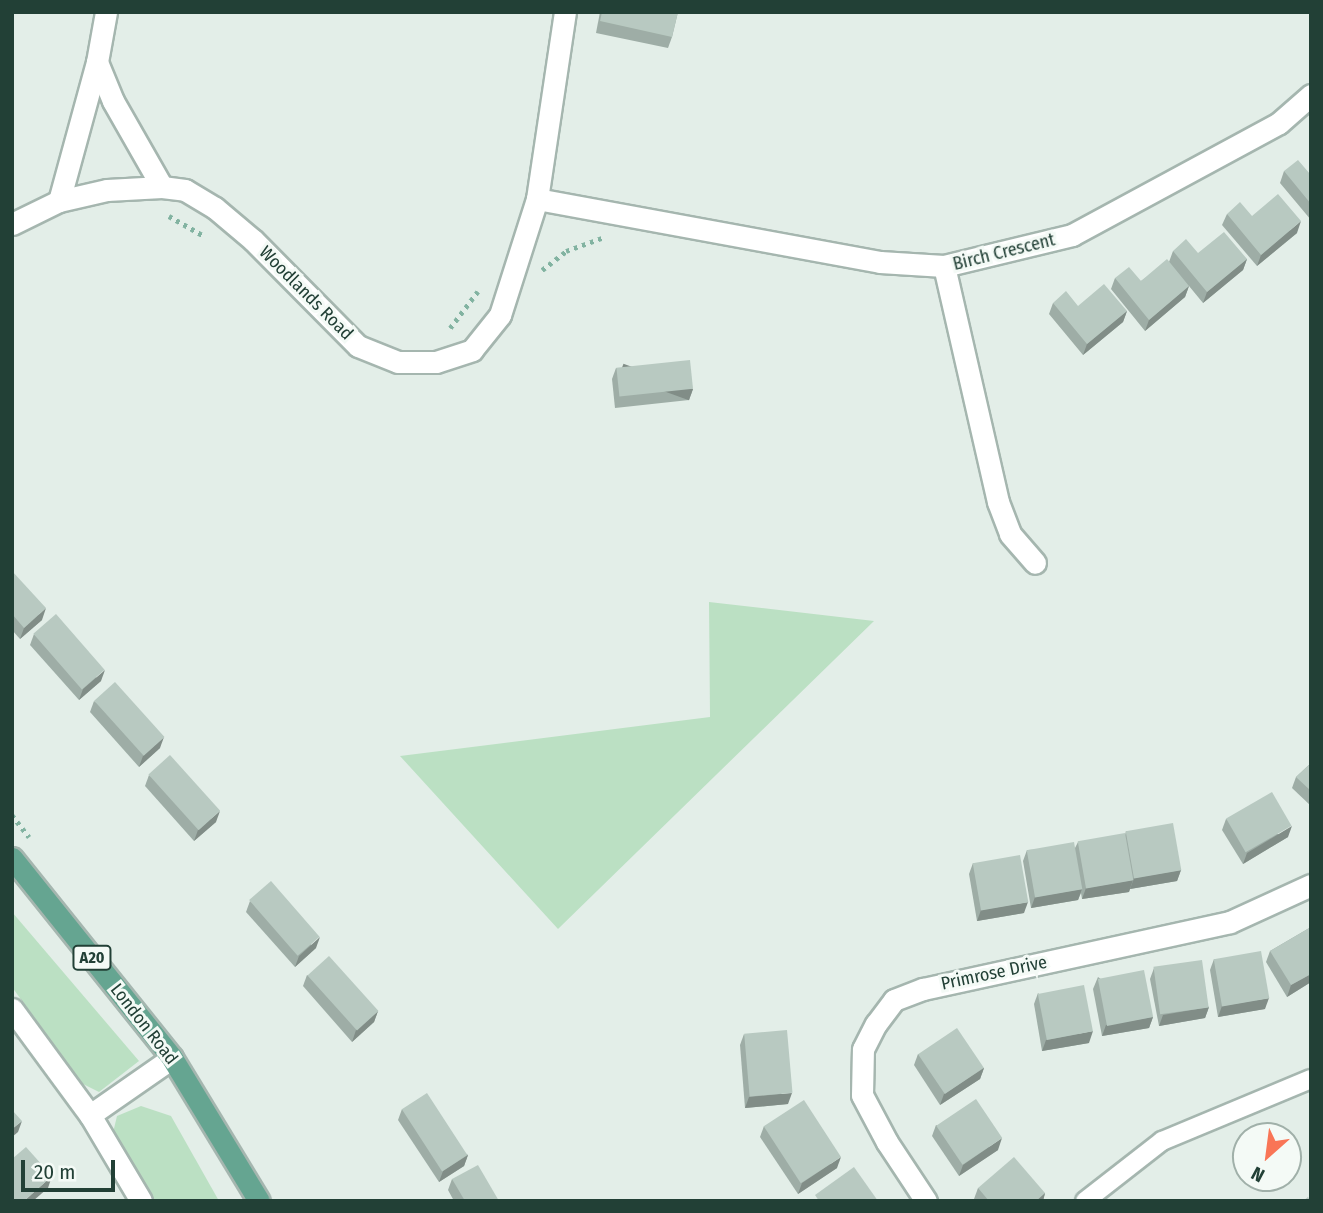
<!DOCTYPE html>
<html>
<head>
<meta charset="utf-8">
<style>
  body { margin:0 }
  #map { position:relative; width:1323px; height:1213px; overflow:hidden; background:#e3eee8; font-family:"Fira Sans Condensed",sans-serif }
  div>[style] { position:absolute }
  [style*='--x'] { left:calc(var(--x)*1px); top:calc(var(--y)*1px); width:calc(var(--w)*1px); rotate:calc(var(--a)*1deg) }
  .green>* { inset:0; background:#bbe0c3 }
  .path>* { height:4.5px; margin-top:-2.25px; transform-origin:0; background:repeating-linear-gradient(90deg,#82b3a1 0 3.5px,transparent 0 8.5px) }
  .roads { filter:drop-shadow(2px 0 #a5b6af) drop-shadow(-2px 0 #a5b6af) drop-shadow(0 2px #a5b6af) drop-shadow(0 -2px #a5b6af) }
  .lane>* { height:18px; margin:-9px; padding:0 9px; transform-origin:9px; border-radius:9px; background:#fff }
  .street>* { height:21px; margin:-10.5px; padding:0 10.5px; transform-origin:10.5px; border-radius:10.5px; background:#fff }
  .primary>* { height:21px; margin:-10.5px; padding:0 10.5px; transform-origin:10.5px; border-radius:10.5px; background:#65a591 }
  .wall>* { inset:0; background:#9eada6 }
  .shaded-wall>* { inset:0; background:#818d87; transform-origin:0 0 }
  .building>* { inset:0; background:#b8c9c1; transform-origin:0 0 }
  span { translate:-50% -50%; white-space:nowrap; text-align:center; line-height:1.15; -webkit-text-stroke:6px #f4faf6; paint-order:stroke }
  .shield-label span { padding:2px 5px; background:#f4faf6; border:2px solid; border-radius:5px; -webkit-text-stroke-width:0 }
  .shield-label { font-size:16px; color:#224036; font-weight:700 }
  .street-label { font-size:18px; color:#224036 }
  .frame { position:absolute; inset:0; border:14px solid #224036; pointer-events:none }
  .north { position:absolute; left:1232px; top:1122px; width:70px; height:70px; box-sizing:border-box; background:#f4faf6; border:2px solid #a0b0a9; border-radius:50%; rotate:208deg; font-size:19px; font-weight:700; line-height:28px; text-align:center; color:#224036 }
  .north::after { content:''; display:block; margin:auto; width:24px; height:32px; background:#f97556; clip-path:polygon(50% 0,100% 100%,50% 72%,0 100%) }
  .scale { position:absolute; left:21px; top:1160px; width:94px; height:32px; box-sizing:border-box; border:4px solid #224036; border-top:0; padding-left:9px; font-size:21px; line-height:24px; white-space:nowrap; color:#224036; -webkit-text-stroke:5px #f4faf6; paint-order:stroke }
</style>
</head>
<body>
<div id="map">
  <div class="green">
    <div style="clip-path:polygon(709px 602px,874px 621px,558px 929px,400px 756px,710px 717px)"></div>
    <div style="clip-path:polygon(12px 912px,139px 1061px,99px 1092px,81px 1083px,12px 987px)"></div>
    <div style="clip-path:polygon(141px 1106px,171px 1116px,219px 1201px,151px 1201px,112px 1137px,117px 1116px)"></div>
  </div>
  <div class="path">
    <div style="--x:169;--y:216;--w:40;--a:29.7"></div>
    <div style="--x:542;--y:270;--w:31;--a:-38"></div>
    <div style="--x:566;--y:251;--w:38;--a:-20"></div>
    <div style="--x:450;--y:328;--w:46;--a:-52.9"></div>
    <div style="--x:12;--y:815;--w:28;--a:52"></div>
  </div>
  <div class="roads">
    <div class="lane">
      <div style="--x:1085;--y:1201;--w:98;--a:-37.9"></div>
      <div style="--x:1162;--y:1141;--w:161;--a:-22.6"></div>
    </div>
    <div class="street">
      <div style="--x:97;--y:62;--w:42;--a:67.7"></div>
      <div style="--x:113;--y:101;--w:99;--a:60.3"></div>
      <div style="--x:537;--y:199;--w:349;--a:10.4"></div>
      <div style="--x:880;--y:262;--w:64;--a:3.6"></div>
      <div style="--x:944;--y:266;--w:132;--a:-13.6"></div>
      <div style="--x:1072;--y:235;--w:235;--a:-28.4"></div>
      <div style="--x:1279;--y:123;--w:43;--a:-41.2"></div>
      <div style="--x:59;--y:201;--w:144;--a:-74.7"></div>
      <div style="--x:97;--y:62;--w:51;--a:-79.8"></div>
      <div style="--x:12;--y:224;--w:52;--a:-26.1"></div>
      <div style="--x:59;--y:201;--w:49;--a:-12.9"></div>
      <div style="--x:107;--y:190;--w:55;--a:-3.1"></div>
      <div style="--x:162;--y:187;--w:23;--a:7"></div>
      <div style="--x:185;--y:190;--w:35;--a:31"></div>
      <div style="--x:215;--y:208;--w:50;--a:40.1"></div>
      <div style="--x:253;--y:240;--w:149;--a:45.3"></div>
      <div style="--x:358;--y:346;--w:43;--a:21.8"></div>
      <div style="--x:398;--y:362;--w:38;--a:0"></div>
      <div style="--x:436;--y:362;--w:38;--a:-18"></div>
      <div style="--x:472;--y:350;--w:45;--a:-51.3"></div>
      <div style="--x:500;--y:315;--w:122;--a:-72.3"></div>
      <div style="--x:537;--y:199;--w:189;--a:-81.5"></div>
      <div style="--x:944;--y:266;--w:242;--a:77.1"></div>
      <div style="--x:998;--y:502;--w:34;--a:69"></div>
      <div style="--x:1010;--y:534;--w:38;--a:49"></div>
      <div style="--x:12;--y:1009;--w:132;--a:53.7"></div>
      <div style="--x:90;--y:1115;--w:100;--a:59.3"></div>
      <div style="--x:90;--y:1115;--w:100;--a:-34.8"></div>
      <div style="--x:926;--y:1201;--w:71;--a:-123.5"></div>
      <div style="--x:887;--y:1142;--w:53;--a:-118"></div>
      <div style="--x:862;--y:1095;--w:46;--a:-88.8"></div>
      <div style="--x:863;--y:1049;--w:28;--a:-63"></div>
      <div style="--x:876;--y:1024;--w:30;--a:-53"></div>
      <div style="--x:894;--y:1000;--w:31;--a:-21"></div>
      <div style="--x:923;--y:989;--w:314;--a:-12.3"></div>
      <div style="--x:1230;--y:922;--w:89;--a:-24.6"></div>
    </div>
    <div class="primary">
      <div style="--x:12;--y:858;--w:256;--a:51.3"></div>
      <div style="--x:172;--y:1058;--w:167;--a:58.7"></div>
    </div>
  </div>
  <div class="wall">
    <div style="clip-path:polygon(600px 12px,678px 12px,672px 37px,668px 48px,596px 33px)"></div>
    <div style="clip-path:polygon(1284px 171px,1310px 174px,1311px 174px,1311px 220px,1280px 183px)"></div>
    <div style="clip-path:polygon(1227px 214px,1252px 216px,1297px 233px,1257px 266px,1222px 225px)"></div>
    <div style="clip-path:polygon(1173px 251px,1247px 259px,1243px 270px,1203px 303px,1189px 286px,1185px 297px,1145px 331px,1111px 289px,1115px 278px,1141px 281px,1169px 262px)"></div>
    <div style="clip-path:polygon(1053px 303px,1078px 306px,1127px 311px,1123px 322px,1083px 355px,1049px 314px)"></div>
    <div style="clip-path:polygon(616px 368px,693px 389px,689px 400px,615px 408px,612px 379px)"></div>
    <div style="clip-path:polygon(12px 571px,42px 620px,20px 639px,12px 630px)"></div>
    <div style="clip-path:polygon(34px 634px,101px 681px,79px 700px,30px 645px)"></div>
    <div style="clip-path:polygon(94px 701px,160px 748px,139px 767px,90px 712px)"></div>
    <div style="clip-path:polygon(1311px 763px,1311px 806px,1292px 788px,1296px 777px)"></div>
    <div style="clip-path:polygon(149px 775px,216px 822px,194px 841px,145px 786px)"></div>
    <div style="clip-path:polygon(1226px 819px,1288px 837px,1243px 864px,1222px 830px)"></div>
    <div style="clip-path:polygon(1126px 831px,1181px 870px,1177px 881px,1130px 889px,1130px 888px,1129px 892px,1082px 899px,1081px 893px,1078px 900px,1031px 908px,1023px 861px,1027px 850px,1075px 848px,1078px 842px,1125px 835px)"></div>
    <div style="clip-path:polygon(973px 863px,1024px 913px,977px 921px,969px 874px)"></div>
    <div style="clip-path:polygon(250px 901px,316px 948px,295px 967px,246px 912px)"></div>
    <div style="clip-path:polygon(1311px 927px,1311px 982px,1287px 997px,1266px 962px,1270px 951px)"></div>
    <div style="clip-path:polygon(1214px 959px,1265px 1009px,1218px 1017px,1210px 970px)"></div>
    <div style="clip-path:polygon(1154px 968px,1209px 1007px,1205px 1018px,1159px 1026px,1150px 979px)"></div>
    <div style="clip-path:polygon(307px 975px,378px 1011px,374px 1022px,352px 1042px,303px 986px)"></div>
    <div style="clip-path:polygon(1098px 977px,1153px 1017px,1149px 1028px,1102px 1036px,1093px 989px)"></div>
    <div style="clip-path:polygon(1038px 993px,1089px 1043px,1042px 1051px,1034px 1004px)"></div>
    <div style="clip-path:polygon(744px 1034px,788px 1104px,745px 1108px,740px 1045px)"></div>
    <div style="clip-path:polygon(918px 1054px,984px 1068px,980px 1079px,940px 1105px,914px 1065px)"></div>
    <div style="clip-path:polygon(402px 1109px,468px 1155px,464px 1166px,439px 1182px,398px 1120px)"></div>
    <div style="clip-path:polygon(936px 1125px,998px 1150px,959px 1176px,932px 1136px)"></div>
    <div style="clip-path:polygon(764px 1126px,837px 1168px,798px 1194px,760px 1137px)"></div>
    <div style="clip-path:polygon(452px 1179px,499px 1201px,454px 1201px,448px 1190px)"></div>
    <div style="clip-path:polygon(978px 1188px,1045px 1193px,1043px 1201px,976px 1201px,974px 1199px)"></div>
  </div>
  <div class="shaded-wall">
    <div style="clip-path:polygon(1301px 221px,1297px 233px,1257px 266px,1261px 255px)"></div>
    <div style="clip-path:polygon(1247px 259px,1243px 270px,1203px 303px,1207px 292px)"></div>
    <div style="clip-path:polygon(1189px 286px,1185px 297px,1145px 331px,1149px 320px)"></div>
    <div style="clip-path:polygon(1127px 311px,1123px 322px,1083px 355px,1087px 344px)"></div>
    <div style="left:693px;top:389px;width:12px;height:74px;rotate:110deg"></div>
    <div style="clip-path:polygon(46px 608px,42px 620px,20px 639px,24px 628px)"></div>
    <div style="clip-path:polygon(105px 670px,101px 681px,79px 700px,83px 689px)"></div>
    <div style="clip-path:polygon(164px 737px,160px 748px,139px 767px,143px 756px)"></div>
    <div style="clip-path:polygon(220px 811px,216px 822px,194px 841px,198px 830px)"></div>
    <div style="clip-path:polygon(1292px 826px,1288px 837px,1243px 864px,1247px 853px)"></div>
    <div style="clip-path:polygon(1181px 870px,1177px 881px,1130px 889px,1134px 878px)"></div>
    <div style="clip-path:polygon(1133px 880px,1129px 892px,1082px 899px,1086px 888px)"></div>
    <div style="clip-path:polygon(1082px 889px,1078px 900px,1031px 908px,1035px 897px)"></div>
    <div style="clip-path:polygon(1028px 902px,1024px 913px,977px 921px,981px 910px)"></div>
    <div style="clip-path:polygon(320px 937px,316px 948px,295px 967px,299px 956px)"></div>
    <div style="clip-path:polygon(1311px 974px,1311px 982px,1287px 997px,1291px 985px)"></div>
    <div style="clip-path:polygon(1269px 998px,1265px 1009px,1218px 1017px,1222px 1006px)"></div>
    <div style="clip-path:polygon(1209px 1007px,1205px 1018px,1159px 1026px,1163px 1015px)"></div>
    <div style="clip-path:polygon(378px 1011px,374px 1022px,352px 1042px,356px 1030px)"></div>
    <div style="clip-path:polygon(1153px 1017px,1149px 1028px,1102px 1036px,1106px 1025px)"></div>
    <div style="clip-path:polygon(1093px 1031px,1089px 1043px,1042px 1051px,1046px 1040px)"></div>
    <div style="clip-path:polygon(984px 1068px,980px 1079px,940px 1105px,944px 1094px)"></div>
    <div style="clip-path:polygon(792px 1093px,788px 1104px,745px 1108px,749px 1097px)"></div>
    <div style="clip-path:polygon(22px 1121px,18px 1132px,12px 1137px,12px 1129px)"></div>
    <div style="clip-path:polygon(1002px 1138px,998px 1150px,959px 1176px,963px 1165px)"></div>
    <div style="clip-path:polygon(468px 1155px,464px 1166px,439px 1182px,443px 1171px)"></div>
    <div style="clip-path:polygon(841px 1157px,837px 1168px,798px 1194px,802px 1183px)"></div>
    <div style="clip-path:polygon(52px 1176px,48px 1188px,33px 1201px,24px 1201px)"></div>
    <div style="clip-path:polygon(1045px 1193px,1043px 1201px,1036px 1201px)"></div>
  </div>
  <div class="building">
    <div style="clip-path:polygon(602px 12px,678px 12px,672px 37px,600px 21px)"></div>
    <div style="clip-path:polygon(1298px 160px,1310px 174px,1311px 174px,1311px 204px,1284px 171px)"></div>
    <div style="clip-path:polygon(1278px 194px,1301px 221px,1261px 255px,1227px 214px,1240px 202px,1252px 216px)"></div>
    <div style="clip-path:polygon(1224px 232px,1247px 259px,1207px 292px,1173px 251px,1186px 239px,1198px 253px)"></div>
    <div style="clip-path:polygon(1167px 259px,1189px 286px,1149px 320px,1115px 278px,1129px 267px,1141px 281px)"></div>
    <div style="clip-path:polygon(1104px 284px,1127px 311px,1087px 344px,1053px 303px,1066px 291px,1078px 306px)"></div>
    <div style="left:690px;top:360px;width:29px;height:74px;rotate:84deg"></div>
    <div style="clip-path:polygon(12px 571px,46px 608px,24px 628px,12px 614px)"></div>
    <div style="left:56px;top:614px;width:74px;height:30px;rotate:49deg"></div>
    <div style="left:115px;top:682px;width:74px;height:28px;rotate:48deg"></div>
    <div style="left:170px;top:755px;width:75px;height:29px;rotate:48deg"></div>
    <div style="clip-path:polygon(1311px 763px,1311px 791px,1296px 777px)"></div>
    <div style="left:1272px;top:792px;width:39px;height:53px;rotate:60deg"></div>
    <div style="left:1173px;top:823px;width:48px;height:48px;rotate:80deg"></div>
    <div style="left:1125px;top:833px;width:48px;height:48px;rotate:80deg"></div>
    <div style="left:1074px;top:842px;width:48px;height:48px;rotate:80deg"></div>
    <div style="left:1020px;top:855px;width:48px;height:48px;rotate:80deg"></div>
    <div style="left:271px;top:881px;width:74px;height:29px;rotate:49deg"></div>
    <div style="clip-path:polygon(1311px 927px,1311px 974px,1291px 985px,1270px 951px)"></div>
    <div style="left:1261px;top:951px;width:48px;height:48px;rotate:80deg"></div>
    <div style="left:329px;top:956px;width:74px;height:29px;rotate:48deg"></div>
    <div style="left:1202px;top:960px;width:48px;height:49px;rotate:82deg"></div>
    <div style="left:1144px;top:970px;width:48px;height:47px;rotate:79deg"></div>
    <div style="left:1084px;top:985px;width:47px;height:47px;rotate:79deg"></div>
    <div style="left:957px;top:1028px;width:48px;height:47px;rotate:56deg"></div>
    <div style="left:787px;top:1030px;width:63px;height:43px;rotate:85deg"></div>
    <div style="left:427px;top:1093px;width:74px;height:30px;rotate:57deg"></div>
    <div style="left:976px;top:1099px;width:47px;height:48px;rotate:56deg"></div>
    <div style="left:804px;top:1100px;width:68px;height:48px;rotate:57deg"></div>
    <div style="clip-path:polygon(12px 1110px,22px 1121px,12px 1129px)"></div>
    <div style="clip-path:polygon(26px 1147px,52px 1176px,24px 1201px,16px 1201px,12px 1197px,12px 1159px)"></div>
    <div style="clip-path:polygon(1014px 1157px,1045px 1193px,1036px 1201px,989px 1201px,978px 1188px)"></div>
    <div style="clip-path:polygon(478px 1165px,499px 1201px,465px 1201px,452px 1179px)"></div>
    <div style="clip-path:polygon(854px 1167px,878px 1201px,819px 1201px,815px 1195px)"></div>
    <div style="clip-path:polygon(1308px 1197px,1311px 1201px,1303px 1201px)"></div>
  </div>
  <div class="shield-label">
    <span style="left:92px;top:958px">A20</span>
  </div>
  <div class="street-label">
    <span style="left:1004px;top:252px;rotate:-14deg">Birch Crescent</span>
    <span style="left:306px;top:293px;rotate:45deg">Woodlands Road</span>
    <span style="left:994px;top:973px;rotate:-12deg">Primrose Drive</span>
    <span style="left:144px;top:1024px;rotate:52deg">London Road</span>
  </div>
  <div class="frame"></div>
  <div class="north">N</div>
  <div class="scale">20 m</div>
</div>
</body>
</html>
